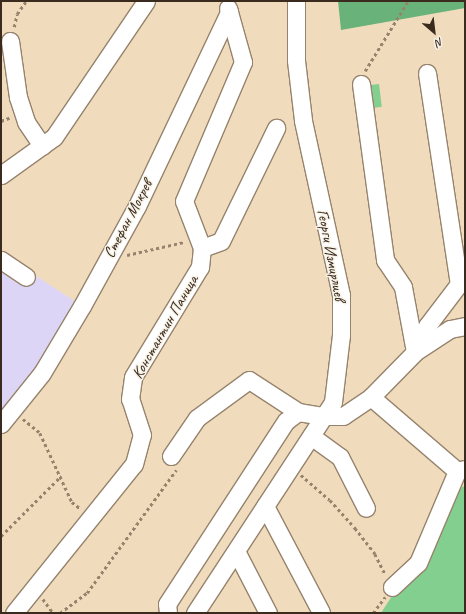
<!DOCTYPE html>
<html>
<head>
<meta charset="utf-8">
<style>
  body { margin:0 }
  #map { position:relative; width:466px; height:614px; overflow:hidden; background:#f0dcbc; font-family:Caveat,sans-serif }
  div>[style] { position:absolute }
  [style*='--x'] { left:calc(var(--x)*1px); top:calc(var(--y)*1px); width:calc(var(--w)*1px); rotate:calc(var(--a)*1deg) }
  .built>* { inset:0; background:#ddd5f6 }
  .green>* { inset:0; background:#82cf8f; transform-origin:0 0 }
  .forest>* { inset:0; background:#69b27a }
  .path>* { height:2.5px; margin-top:-1.25px; transform-origin:0; background:repeating-linear-gradient(90deg,#96836d 0 3px,transparent 0 6px) }
  .roads { filter:drop-shadow(1px 0 #96836d) drop-shadow(-1px 0 #96836d) drop-shadow(0 1px #96836d) drop-shadow(0 -1px #96836d) }
  .minor>* { height:17px; margin:-8.5px; padding:0 8.5px; transform-origin:8.5px; border-radius:8.5px; background:#fff }
  span { translate:-50% -50%; white-space:nowrap; text-align:center; line-height:1.15; -webkit-text-stroke:3px #f7f3e8; paint-order:stroke }
  .street-label { font-size:16px; color:#3b2a1e }
  .frame { position:absolute; inset:0; border:2px solid #3b2a1e; pointer-events:none }
  .north { position:absolute; left:414px; top:12px; width:40px; height:40px; -webkit-text-stroke:3px #f7f3e8; paint-order:stroke; rotate:152deg; font-size:11px; font-weight:700; line-height:16px; text-align:center; color:#3b2a1e }
  .north::after { content:''; display:block; margin:auto; width:14px; height:18px; background:#3b2a1e; clip-path:polygon(50% 0,100% 100%,50% 72%,0 100%) }
</style>
</head>
<body>
<div id="map">
  <div class="built">
    <div style="clip-path:polygon(1px 253px,79px 304px,38px 371px,1px 415px)"></div>
  </div>
  <div class="green">
    <div style="left:379px;top:84px;width:23px;height:9px;rotate:83deg"></div>
    <div style="clip-path:polygon(465px 486px,465px 613px,381px 613px,462px 487px)"></div>
  </div>
  <div class="forest">
    <div style="clip-path:polygon(338px 1px,465px 1px,465px 8px,341px 30px)"></div>
  </div>
  <div class="path">
    <div style="--x:14;--y:27;--w:13;--a:-77"></div>
    <div style="--x:17;--y:14;--w:16;--a:-55"></div>
    <div style="--x:365;--y:71;--w:82;--a:-58.4"></div>
    <div style="--x:1;--y:121;--w:9;--a:-21"></div>
    <div style="--x:127;--y:255;--w:58;--a:-12.8"></div>
    <div style="--x:23;--y:419;--w:22;--a:39"></div>
    <div style="--x:40;--y:433;--w:76;--a:65.1"></div>
    <div style="--x:72;--y:502;--w:11;--a:38"></div>
    <div style="--x:301;--y:475;--w:38;--a:41"></div>
    <div style="--x:330;--y:500;--w:38;--a:48"></div>
    <div style="--x:355;--y:528;--w:33;--a:52"></div>
    <div style="--x:375;--y:554;--w:22;--a:63"></div>
    <div style="--x:1;--y:536;--w:85;--a:-45"></div>
    <div style="--x:43;--y:599;--w:17;--a:54"></div>
    <div style="--x:60;--y:613;--w:34;--a:-37"></div>
    <div style="--x:87;--y:593;--w:152;--a:-54.1"></div>
    <div style="--x:373;--y:613;--w:20;--a:-53"></div>
  </div>
  <div class="roads">
    <div class="minor">
      <div style="--x:10;--y:41;--w:57;--a:81.9"></div>
      <div style="--x:18;--y:97;--w:26;--a:72"></div>
      <div style="--x:26;--y:122;--w:29;--a:56"></div>
      <div style="--x:427;--y:73;--w:213;--a:81.4"></div>
      <div style="--x:361;--y:84;--w:178;--a:82.2"></div>
      <div style="--x:385;--y:260;--w:32;--a:56"></div>
      <div style="--x:403;--y:287;--w:66;--a:79.5"></div>
      <div style="--x:1;--y:175;--w:65;--a:-35.6"></div>
      <div style="--x:54;--y:137;--w:164;--a:-55.9"></div>
      <div style="--x:202;--y:248;--w:20;--a:-20"></div>
      <div style="--x:221;--y:241;--w:126;--a:-64"></div>
      <div style="--x:1;--y:260;--w:30;--a:34"></div>
      <div style="--x:415;--y:351;--w:28;--a:-64"></div>
      <div style="--x:427;--y:326;--w:63;--a:-52.8"></div>
      <div style="--x:371;--y:397;--w:113;--a:40.7"></div>
      <div style="--x:457;--y:471;--w:8;--a:-14"></div>
      <div style="--x:1;--y:424;--w:65;--a:-51.2"></div>
      <div style="--x:42;--y:373;--w:78;--a:-59.2"></div>
      <div style="--x:82;--y:306;--w:114;--a:-61.2"></div>
      <div style="--x:137;--y:206;--w:215;--a:-64.6"></div>
      <div style="--x:229;--y:12;--w:4;--a:-104"></div>
      <div style="--x:311;--y:436;--w:36;--a:36"></div>
      <div style="--x:340;--y:457;--w:57;--a:63"></div>
      <div style="--x:171;--y:456;--w:46;--a:-55.6"></div>
      <div style="--x:197;--y:418;--w:64;--a:-36.2"></div>
      <div style="--x:249;--y:380;--w:59;--a:33.1"></div>
      <div style="--x:298;--y:412;--w:26;--a:9"></div>
      <div style="--x:324;--y:416;--w:19;--a:0"></div>
      <div style="--x:343;--y:416;--w:34;--a:-34"></div>
      <div style="--x:371;--y:397;--w:63;--a:-45.6"></div>
      <div style="--x:415;--y:352;--w:42;--a:-33.3"></div>
      <div style="--x:450;--y:329;--w:15;--a:-11"></div>
      <div style="--x:265;--y:506;--w:120;--a:62.2"></div>
      <div style="--x:236;--y:551;--w:70;--a:62.7"></div>
      <div style="--x:392;--y:587;--w:35;--a:-43"></div>
      <div style="--x:418;--y:563;--w:100;--a:-67"></div>
      <div style="--x:14;--y:613;--w:191;--a:-51.2"></div>
      <div style="--x:134;--y:464;--w:30;--a:-75"></div>
      <div style="--x:142;--y:435;--w:38;--a:-108"></div>
      <div style="--x:130;--y:399;--w:22;--a:-82"></div>
      <div style="--x:133;--y:377;--w:129;--a:-58.7"></div>
      <div style="--x:200;--y:267;--w:19;--a:-84"></div>
      <div style="--x:202;--y:248;--w:50;--a:-111"></div>
      <div style="--x:184;--y:201;--w:151;--a:-67"></div>
      <div style="--x:243;--y:62;--w:52;--a:-105.6"></div>
      <div style="--x:168;--y:613;--w:9;--a:-96"></div>
      <div style="--x:167;--y:604;--w:218;--a:-57"></div>
      <div style="--x:286;--y:421;--w:15;--a:-37"></div>
      <div style="--x:195;--y:613;--w:252;--a:-56.8"></div>
      <div style="--x:333;--y:402;--w:67;--a:-83.2"></div>
      <div style="--x:341;--y:335;--w:40;--a:-90"></div>
      <div style="--x:341;--y:295;--w:179;--a:-102.3"></div>
      <div style="--x:303;--y:120;--w:60;--a:-96.7"></div>
      <div style="--x:296;--y:60;--w:59;--a:-90"></div>
    </div>
  </div>
  <div class="street-label">
    <span style="left:128px;top:219px;rotate:-62deg">Стефан Мокрев</span>
    <span style="left:331px;top:255px;rotate:79deg">Георги Измирлиев</span>
    <span style="left:165px;top:327px;rotate:-60deg">Константин Паница</span>
  </div>
  <div class="frame"></div>
  <div class="north">N</div>
</div>
</body>
</html>
